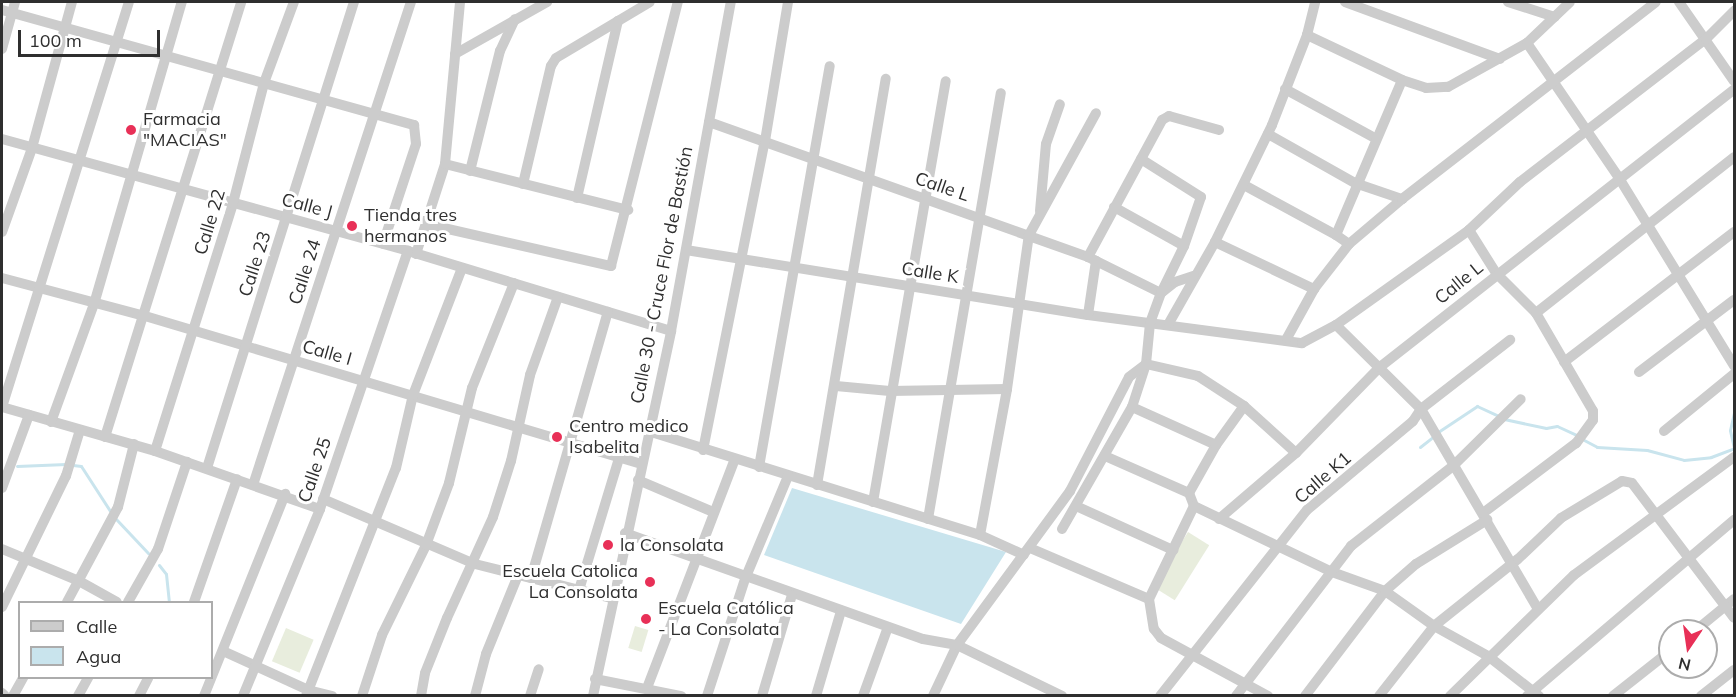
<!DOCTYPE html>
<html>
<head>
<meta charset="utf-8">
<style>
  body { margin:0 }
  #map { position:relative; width:1736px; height:697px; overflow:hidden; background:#fff; font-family:Mulish,sans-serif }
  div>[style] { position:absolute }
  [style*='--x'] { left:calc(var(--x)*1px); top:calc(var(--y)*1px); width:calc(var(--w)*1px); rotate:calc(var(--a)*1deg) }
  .green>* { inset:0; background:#e8eddd; transform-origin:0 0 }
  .water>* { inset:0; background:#c9e4ed }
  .stream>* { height:3px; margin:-1.5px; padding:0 1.5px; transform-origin:1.5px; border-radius:1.5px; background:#c9e4ed }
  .minor>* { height:10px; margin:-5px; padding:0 5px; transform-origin:5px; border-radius:5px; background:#ccc }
  .dots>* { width:16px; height:16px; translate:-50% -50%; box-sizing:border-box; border:3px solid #fff; border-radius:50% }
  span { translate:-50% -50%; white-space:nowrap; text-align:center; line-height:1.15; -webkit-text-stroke:6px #fff; paint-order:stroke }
  .poi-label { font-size:18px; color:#2f2f2f }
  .left { translate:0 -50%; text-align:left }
  .right { translate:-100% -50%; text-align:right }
  .street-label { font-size:18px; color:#2f2f2f }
  .frame { position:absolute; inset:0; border:3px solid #2f2f2f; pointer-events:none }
  .legend { position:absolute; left:18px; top:601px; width:195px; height:78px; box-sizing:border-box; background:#fff; border:2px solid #acacac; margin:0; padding:8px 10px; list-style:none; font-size:18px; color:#2f2f2f }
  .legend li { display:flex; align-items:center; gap:12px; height:30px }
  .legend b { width:30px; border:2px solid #acacac }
  .north { position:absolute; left:1658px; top:619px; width:60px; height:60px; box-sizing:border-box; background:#fff; border:2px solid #acacac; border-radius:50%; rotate:193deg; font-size:16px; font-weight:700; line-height:24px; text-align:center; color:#2f2f2f }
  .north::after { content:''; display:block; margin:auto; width:21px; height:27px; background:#e83057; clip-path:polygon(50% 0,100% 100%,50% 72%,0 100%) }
  .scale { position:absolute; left:18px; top:30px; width:142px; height:27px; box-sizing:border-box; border:3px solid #2f2f2f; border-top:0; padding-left:8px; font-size:18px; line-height:21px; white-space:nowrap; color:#2f2f2f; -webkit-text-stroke:4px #fff; paint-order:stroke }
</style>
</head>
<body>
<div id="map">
  <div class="green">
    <div style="left:1188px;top:532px;width:25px;height:65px;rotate:32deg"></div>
    <div style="left:635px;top:626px;width:14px;height:23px;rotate:17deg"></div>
    <div style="left:286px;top:628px;width:30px;height:36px;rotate:23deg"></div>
  </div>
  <div class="water">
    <div style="clip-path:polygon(792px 488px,1006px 552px,961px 624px,764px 555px)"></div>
  </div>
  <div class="stream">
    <div style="--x:1504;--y:419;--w:43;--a:12.1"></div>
    <div style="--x:1546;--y:428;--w:11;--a:-10"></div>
    <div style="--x:1557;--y:426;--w:23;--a:25"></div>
    <div style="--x:1438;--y:432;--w:47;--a:-33.7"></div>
    <div style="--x:1477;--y:406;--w:23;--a:25"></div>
    <div style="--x:1584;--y:440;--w:15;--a:28"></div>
    <div style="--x:1597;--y:447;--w:50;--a:3.4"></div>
    <div style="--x:1647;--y:450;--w:38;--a:15"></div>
    <div style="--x:1684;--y:460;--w:27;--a:-6"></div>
    <div style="--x:1711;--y:457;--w:25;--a:-21"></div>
    <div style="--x:1734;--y:448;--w:18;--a:-103"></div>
    <div style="--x:1730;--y:430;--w:17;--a:-77"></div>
    <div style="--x:1420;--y:447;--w:16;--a:-38"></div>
    <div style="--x:73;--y:465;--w:8;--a:7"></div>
    <div style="--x:81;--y:466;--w:57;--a:57.1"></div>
    <div style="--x:17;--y:466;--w:49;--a:-2.3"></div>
    <div style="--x:116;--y:519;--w:47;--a:46.7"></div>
    <div style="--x:159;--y:565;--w:11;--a:52"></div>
    <div style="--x:166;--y:574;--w:28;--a:84"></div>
  </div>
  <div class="minor">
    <div style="--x:1345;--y:2;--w:165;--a:20.2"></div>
    <div style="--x:1508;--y:2;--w:49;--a:17.7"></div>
    <div style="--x:1679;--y:2;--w:96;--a:55.2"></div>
    <div style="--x:2;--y:10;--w:428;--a:15.6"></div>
    <div style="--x:414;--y:125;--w:19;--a:84"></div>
    <div style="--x:416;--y:144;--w:105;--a:108.3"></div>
    <div style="--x:1307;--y:35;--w:105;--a:25.3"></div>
    <div style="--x:1402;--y:80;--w:25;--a:18"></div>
    <div style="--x:1426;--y:88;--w:22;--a:-3"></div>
    <div style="--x:1448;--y:87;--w:90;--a:-29.1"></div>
    <div style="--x:1527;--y:43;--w:59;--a:-43.6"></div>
    <div style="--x:1527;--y:43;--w:163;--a:55.7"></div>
    <div style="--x:1619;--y:178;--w:220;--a:58.5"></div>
    <div style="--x:2;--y:49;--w:49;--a:-74.5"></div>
    <div style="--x:455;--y:54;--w:106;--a:-29.5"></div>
    <div style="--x:1285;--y:89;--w:102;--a:28.6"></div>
    <div style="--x:709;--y:122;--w:402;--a:19.6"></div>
    <div style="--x:1088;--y:257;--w:81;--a:26.3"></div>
    <div style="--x:1161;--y:293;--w:52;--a:-63.9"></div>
    <div style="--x:1184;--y:246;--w:52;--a:-70.9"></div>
    <div style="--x:1201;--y:197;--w:71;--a:-147.7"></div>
    <div style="--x:1268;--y:134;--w:100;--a:29.4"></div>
    <div style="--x:1355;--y:183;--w:50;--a:18.8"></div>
    <div style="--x:2;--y:139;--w:421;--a:15.4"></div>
    <div style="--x:408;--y:251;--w:275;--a:16.9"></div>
    <div style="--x:445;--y:164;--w:189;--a:14.1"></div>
    <div style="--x:470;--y:171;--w:124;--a:-76"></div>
    <div style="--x:500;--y:51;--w:35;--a:-65"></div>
    <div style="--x:523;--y:184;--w:121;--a:-76.7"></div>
    <div style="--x:551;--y:66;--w:9;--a:-58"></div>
    <div style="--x:556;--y:58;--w:109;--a:-30.8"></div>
    <div style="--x:1244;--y:185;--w:105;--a:28.5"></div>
    <div style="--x:577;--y:198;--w:182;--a:-77"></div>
    <div style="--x:1114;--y:207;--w:80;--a:29.1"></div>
    <div style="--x:1040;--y:211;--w:67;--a:-84.9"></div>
    <div style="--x:1046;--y:144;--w:42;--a:-70.7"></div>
    <div style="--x:426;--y:224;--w:190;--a:12.8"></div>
    <div style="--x:611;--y:266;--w:272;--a:-75.8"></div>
    <div style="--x:1469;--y:230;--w:51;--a:57.9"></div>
    <div style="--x:1496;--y:273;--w:57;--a:45"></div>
    <div style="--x:1536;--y:313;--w:113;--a:59.8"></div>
    <div style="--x:1593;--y:411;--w:9;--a:90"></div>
    <div style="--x:1593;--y:420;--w:29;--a:126"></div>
    <div style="--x:1576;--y:443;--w:116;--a:143"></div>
    <div style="--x:2;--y:232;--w:89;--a:-70.3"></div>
    <div style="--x:32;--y:148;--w:151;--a:-74.7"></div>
    <div style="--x:1215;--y:242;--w:110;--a:25.4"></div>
    <div style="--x:1349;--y:244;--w:70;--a:-40.3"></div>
    <div style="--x:1402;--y:199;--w:321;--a:-37.8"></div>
    <div style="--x:686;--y:250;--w:407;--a:9.2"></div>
    <div style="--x:1088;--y:315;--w:216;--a:7.5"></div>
    <div style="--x:1302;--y:343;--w:38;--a:-28"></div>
    <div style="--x:1336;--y:325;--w:120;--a:44.7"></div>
    <div style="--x:1421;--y:409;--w:232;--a:59.7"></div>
    <div style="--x:416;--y:254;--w:95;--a:-72.1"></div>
    <div style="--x:445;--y:164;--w:163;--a:-84.7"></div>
    <div style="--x:1088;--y:257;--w:156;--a:-61.6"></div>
    <div style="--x:1162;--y:120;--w:8;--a:-30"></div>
    <div style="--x:1169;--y:116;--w:52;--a:15.6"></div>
    <div style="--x:2;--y:278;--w:148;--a:14.9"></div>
    <div style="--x:145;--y:316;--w:518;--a:16.61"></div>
    <div style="--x:1536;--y:313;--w:252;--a:-38.2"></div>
    <div style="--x:1088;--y:315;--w:55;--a:-81.6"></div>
    <div style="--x:1169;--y:323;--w:93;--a:-60.4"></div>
    <div style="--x:1215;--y:242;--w:130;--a:-64"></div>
    <div style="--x:1272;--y:125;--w:97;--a:-68.7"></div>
    <div style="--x:1307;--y:35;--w:34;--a:-76"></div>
    <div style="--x:1336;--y:325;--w:163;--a:-35.5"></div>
    <div style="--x:1469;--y:230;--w:70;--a:-43.3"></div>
    <div style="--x:1520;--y:182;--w:235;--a:-37.6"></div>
    <div style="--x:1706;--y:39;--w:40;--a:-45"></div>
    <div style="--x:1287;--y:338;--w:56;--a:-61.1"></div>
    <div style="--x:1314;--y:289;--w:57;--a:-52.1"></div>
    <div style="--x:1349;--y:244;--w:16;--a:-145"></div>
    <div style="--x:1336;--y:235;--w:168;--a:-66.9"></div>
    <div style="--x:1564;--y:362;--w:214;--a:-37.4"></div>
    <div style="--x:1639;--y:372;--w:119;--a:-37.2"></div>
    <div style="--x:836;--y:386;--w:54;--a:5.3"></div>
    <div style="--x:890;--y:391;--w:117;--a:-1"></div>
    <div style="--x:2;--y:407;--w:424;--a:-72.6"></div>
    <div style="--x:2;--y:407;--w:159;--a:16"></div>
    <div style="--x:155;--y:451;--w:175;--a:19.4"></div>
    <div style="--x:1132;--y:407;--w:92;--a:24.3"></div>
    <div style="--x:51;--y:422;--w:126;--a:-70"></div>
    <div style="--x:94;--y:304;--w:315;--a:-73.8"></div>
    <div style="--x:648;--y:431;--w:348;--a:17.4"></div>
    <div style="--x:980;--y:535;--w:48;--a:24.4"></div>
    <div style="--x:1664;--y:431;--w:90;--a:-39.2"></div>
    <div style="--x:105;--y:437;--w:456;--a:-72.6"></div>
    <div style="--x:703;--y:450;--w:315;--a:-78.7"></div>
    <div style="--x:765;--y:141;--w:141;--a:-80.6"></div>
    <div style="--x:155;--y:451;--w:260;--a:-72.5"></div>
    <div style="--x:233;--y:203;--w:124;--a:-75.5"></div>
    <div style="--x:264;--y:83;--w:86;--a:-69.7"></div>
    <div style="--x:1105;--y:456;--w:92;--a:23.8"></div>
    <div style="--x:1189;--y:493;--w:14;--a:69"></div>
    <div style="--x:759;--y:467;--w:407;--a:-80"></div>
    <div style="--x:207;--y:468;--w:489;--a:-72.5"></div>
    <div style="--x:638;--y:480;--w:82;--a:23.1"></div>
    <div style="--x:253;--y:485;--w:508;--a:-71.89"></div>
    <div style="--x:817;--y:485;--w:412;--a:-80.4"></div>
    <div style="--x:2;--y:488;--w:78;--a:-69.7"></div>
    <div style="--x:1189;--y:493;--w:55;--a:-60.6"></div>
    <div style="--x:1216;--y:445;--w:48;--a:-54.3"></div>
    <div style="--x:323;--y:499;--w:165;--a:23.2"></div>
    <div style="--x:475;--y:564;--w:140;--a:14"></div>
    <div style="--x:873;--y:502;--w:427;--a:-80.2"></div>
    <div style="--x:1076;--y:506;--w:107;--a:24.4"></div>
    <div style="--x:1194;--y:506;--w:153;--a:25.6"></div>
    <div style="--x:1332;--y:572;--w:56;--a:19.7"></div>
    <div style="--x:1385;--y:591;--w:60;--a:35.5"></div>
    <div style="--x:1434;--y:626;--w:62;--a:29.1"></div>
    <div style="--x:1488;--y:656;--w:65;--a:38.1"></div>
    <div style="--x:928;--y:519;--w:432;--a:-80.3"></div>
    <div style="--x:1219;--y:519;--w:101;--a:-40.6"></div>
    <div style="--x:1296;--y:453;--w:120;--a:-45.7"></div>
    <div style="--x:1380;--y:367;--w:450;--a:-38.1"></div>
    <div style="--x:1062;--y:529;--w:141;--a:-60.2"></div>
    <div style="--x:1132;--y:407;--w:45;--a:-72"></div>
    <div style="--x:1146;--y:364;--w:41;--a:-84.4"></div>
    <div style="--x:1150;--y:323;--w:32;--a:-70"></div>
    <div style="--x:1161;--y:293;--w:18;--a:-38"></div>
    <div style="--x:1175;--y:282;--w:20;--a:-18"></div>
    <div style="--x:625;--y:533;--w:316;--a:19.6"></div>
    <div style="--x:923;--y:639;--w:35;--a:10"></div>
    <div style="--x:957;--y:645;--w:117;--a:25.9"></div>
    <div style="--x:980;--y:535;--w:148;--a:-79.5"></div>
    <div style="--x:1007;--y:389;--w:156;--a:-81.9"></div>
    <div style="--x:1029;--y:235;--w:139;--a:-61.2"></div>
    <div style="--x:1030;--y:548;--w:129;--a:23.2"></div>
    <div style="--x:1149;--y:599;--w:30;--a:81"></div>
    <div style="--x:1154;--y:629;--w:11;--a:52"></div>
    <div style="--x:1161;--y:638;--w:122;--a:28.5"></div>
    <div style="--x:2;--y:549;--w:83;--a:22.6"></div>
    <div style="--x:79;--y:581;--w:43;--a:28.9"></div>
    <div style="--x:531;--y:578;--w:277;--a:-73.9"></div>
    <div style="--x:579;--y:590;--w:138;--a:-73.1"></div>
    <div style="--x:1149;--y:599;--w:103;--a:-64.2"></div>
    <div style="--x:67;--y:602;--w:108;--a:-61.8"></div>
    <div style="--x:118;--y:507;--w:65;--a:-75.7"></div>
    <div style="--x:128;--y:602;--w:61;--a:-60.5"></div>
    <div style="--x:158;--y:549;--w:92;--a:-71.6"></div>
    <div style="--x:194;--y:602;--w:130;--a:-70.7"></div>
    <div style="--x:2;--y:607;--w:146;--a:-64"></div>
    <div style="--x:66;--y:476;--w:48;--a:-73.1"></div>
    <div style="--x:1695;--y:631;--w:50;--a:-39.4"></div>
    <div style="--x:223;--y:651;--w:94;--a:24.6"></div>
    <div style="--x:308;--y:690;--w:25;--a:14"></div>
    <div style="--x:595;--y:679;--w:88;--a:11.2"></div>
    <div style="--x:647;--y:688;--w:243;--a:-69"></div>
    <div style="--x:2;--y:693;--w:4;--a:45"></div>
    <div style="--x:13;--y:696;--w:21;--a:-61"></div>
    <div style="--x:78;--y:696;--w:21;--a:-61"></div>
    <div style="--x:139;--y:696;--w:20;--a:-63"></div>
    <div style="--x:204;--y:696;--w:218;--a:-68.1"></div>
    <div style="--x:243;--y:696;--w:202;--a:-67.6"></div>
    <div style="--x:320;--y:509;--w:273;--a:-71.2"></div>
    <div style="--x:306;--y:696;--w:245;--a:-68.5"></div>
    <div style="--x:396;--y:468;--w:75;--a:-76.9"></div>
    <div style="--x:413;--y:395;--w:136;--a:-68.9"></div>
    <div style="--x:362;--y:696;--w:64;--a:-71.8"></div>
    <div style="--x:382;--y:635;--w:100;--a:-63.9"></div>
    <div style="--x:426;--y:545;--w:66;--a:-69.6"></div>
    <div style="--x:449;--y:483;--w:98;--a:-76.4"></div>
    <div style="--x:472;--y:388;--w:113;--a:-68.2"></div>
    <div style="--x:421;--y:696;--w:23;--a:-80"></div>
    <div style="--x:425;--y:673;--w:59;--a:-68.2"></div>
    <div style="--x:447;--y:618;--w:111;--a:-65.5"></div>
    <div style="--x:493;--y:517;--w:59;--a:-72.2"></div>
    <div style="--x:511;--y:461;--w:88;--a:-77.5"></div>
    <div style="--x:530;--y:375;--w:83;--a:-70.3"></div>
    <div style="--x:475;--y:696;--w:43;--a:-75.3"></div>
    <div style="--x:486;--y:654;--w:85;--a:-67.9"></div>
    <div style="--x:530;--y:696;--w:28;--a:-72"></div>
    <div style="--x:593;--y:696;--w:373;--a:-77.9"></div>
    <div style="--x:671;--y:331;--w:334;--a:-79.7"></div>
    <div style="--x:707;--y:696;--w:123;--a:-72"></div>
    <div style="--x:745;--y:579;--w:112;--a:-67.3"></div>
    <div style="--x:762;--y:696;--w:105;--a:-73.5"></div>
    <div style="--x:816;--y:696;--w:89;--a:-73.6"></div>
    <div style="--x:863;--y:696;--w:73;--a:-70.1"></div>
    <div style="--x:933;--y:696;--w:56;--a:-64.8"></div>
    <div style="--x:957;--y:645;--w:191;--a:-53.7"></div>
    <div style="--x:1070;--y:491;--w:128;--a:-62.6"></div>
    <div style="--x:1129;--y:377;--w:21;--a:-37"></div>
    <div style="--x:1146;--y:364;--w:53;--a:13"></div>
    <div style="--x:1198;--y:376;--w:55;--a:33.1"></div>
    <div style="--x:1244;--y:406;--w:70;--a:42.1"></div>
    <div style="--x:1160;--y:696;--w:237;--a:-51.7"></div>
    <div style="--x:1307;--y:510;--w:138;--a:-40"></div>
    <div style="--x:1413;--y:421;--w:14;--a:-56"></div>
    <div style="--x:1421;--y:409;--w:113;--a:-37.8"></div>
    <div style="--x:1236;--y:696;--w:189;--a:-52.5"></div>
    <div style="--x:1351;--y:546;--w:130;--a:-38.1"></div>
    <div style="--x:1453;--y:466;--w:95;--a:-44.6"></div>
    <div style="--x:1305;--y:696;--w:132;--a:-52.7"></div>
    <div style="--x:1385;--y:591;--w:41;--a:-41.1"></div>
    <div style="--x:1416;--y:564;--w:84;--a:-31.8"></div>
    <div style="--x:1379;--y:696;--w:89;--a:-51.8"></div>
    <div style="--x:1434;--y:626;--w:107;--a:-38.6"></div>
    <div style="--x:1518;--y:559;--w:59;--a:-43.6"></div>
    <div style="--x:1561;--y:518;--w:71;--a:-31.2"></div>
    <div style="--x:1622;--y:481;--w:10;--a:11"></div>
    <div style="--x:1632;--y:483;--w:169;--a:52.9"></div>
    <div style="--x:1450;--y:696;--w:173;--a:-44.3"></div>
    <div style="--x:1574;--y:575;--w:199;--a:-36.4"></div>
    <div style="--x:1527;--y:696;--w:272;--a:-40.4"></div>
    <div style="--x:1613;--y:696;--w:73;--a:-38.3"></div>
    <div style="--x:1701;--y:696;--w:42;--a:-38.2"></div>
  </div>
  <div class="dots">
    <div style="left:131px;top:130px;background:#e83057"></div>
    <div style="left:352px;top:226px;background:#e83057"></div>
    <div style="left:557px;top:437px;background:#e83057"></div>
    <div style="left:608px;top:545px;background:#e83057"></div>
    <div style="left:650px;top:582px;background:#e83057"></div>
    <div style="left:646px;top:619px;background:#e83057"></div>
  </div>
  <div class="poi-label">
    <span class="left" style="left:143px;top:130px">Farmacia<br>"MACIAS"</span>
    <span class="left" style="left:364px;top:226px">Tienda tres<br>hermanos</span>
    <span class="left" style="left:569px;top:437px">Centro medico<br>Isabelita</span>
    <span class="left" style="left:620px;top:545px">la Consolata</span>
    <span class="right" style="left:638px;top:582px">Escuela Catolica<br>La Consolata</span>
    <span class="left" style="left:658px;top:619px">Escuela Católica<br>- La Consolata</span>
  </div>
  <div class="street-label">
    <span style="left:942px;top:187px;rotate:19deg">Calle L</span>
    <span style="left:307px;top:206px;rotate:15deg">Calle J</span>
    <span style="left:210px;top:222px;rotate:-73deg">Calle 22</span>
    <span style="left:255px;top:264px;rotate:-72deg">Calle 23</span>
    <span style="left:305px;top:272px;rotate:-72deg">Calle 24</span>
    <span style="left:930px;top:273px;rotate:9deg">Calle K</span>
    <span style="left:662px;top:275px;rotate:-79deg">Calle 30 - Cruce Flor de Bastión</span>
    <span style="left:1459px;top:283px;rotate:-39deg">Calle L</span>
    <span style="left:327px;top:353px;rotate:16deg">Calle I</span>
    <span style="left:315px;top:470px;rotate:-71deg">Calle 25</span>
    <span style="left:1323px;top:478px;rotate:-41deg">Calle K1</span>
  </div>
  <div class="frame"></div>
  <ul class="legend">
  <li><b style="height:8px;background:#ccc"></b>Calle</li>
  <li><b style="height:16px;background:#c9e4ed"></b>Agua</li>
  </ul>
  <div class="north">N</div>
  <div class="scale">100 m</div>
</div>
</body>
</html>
